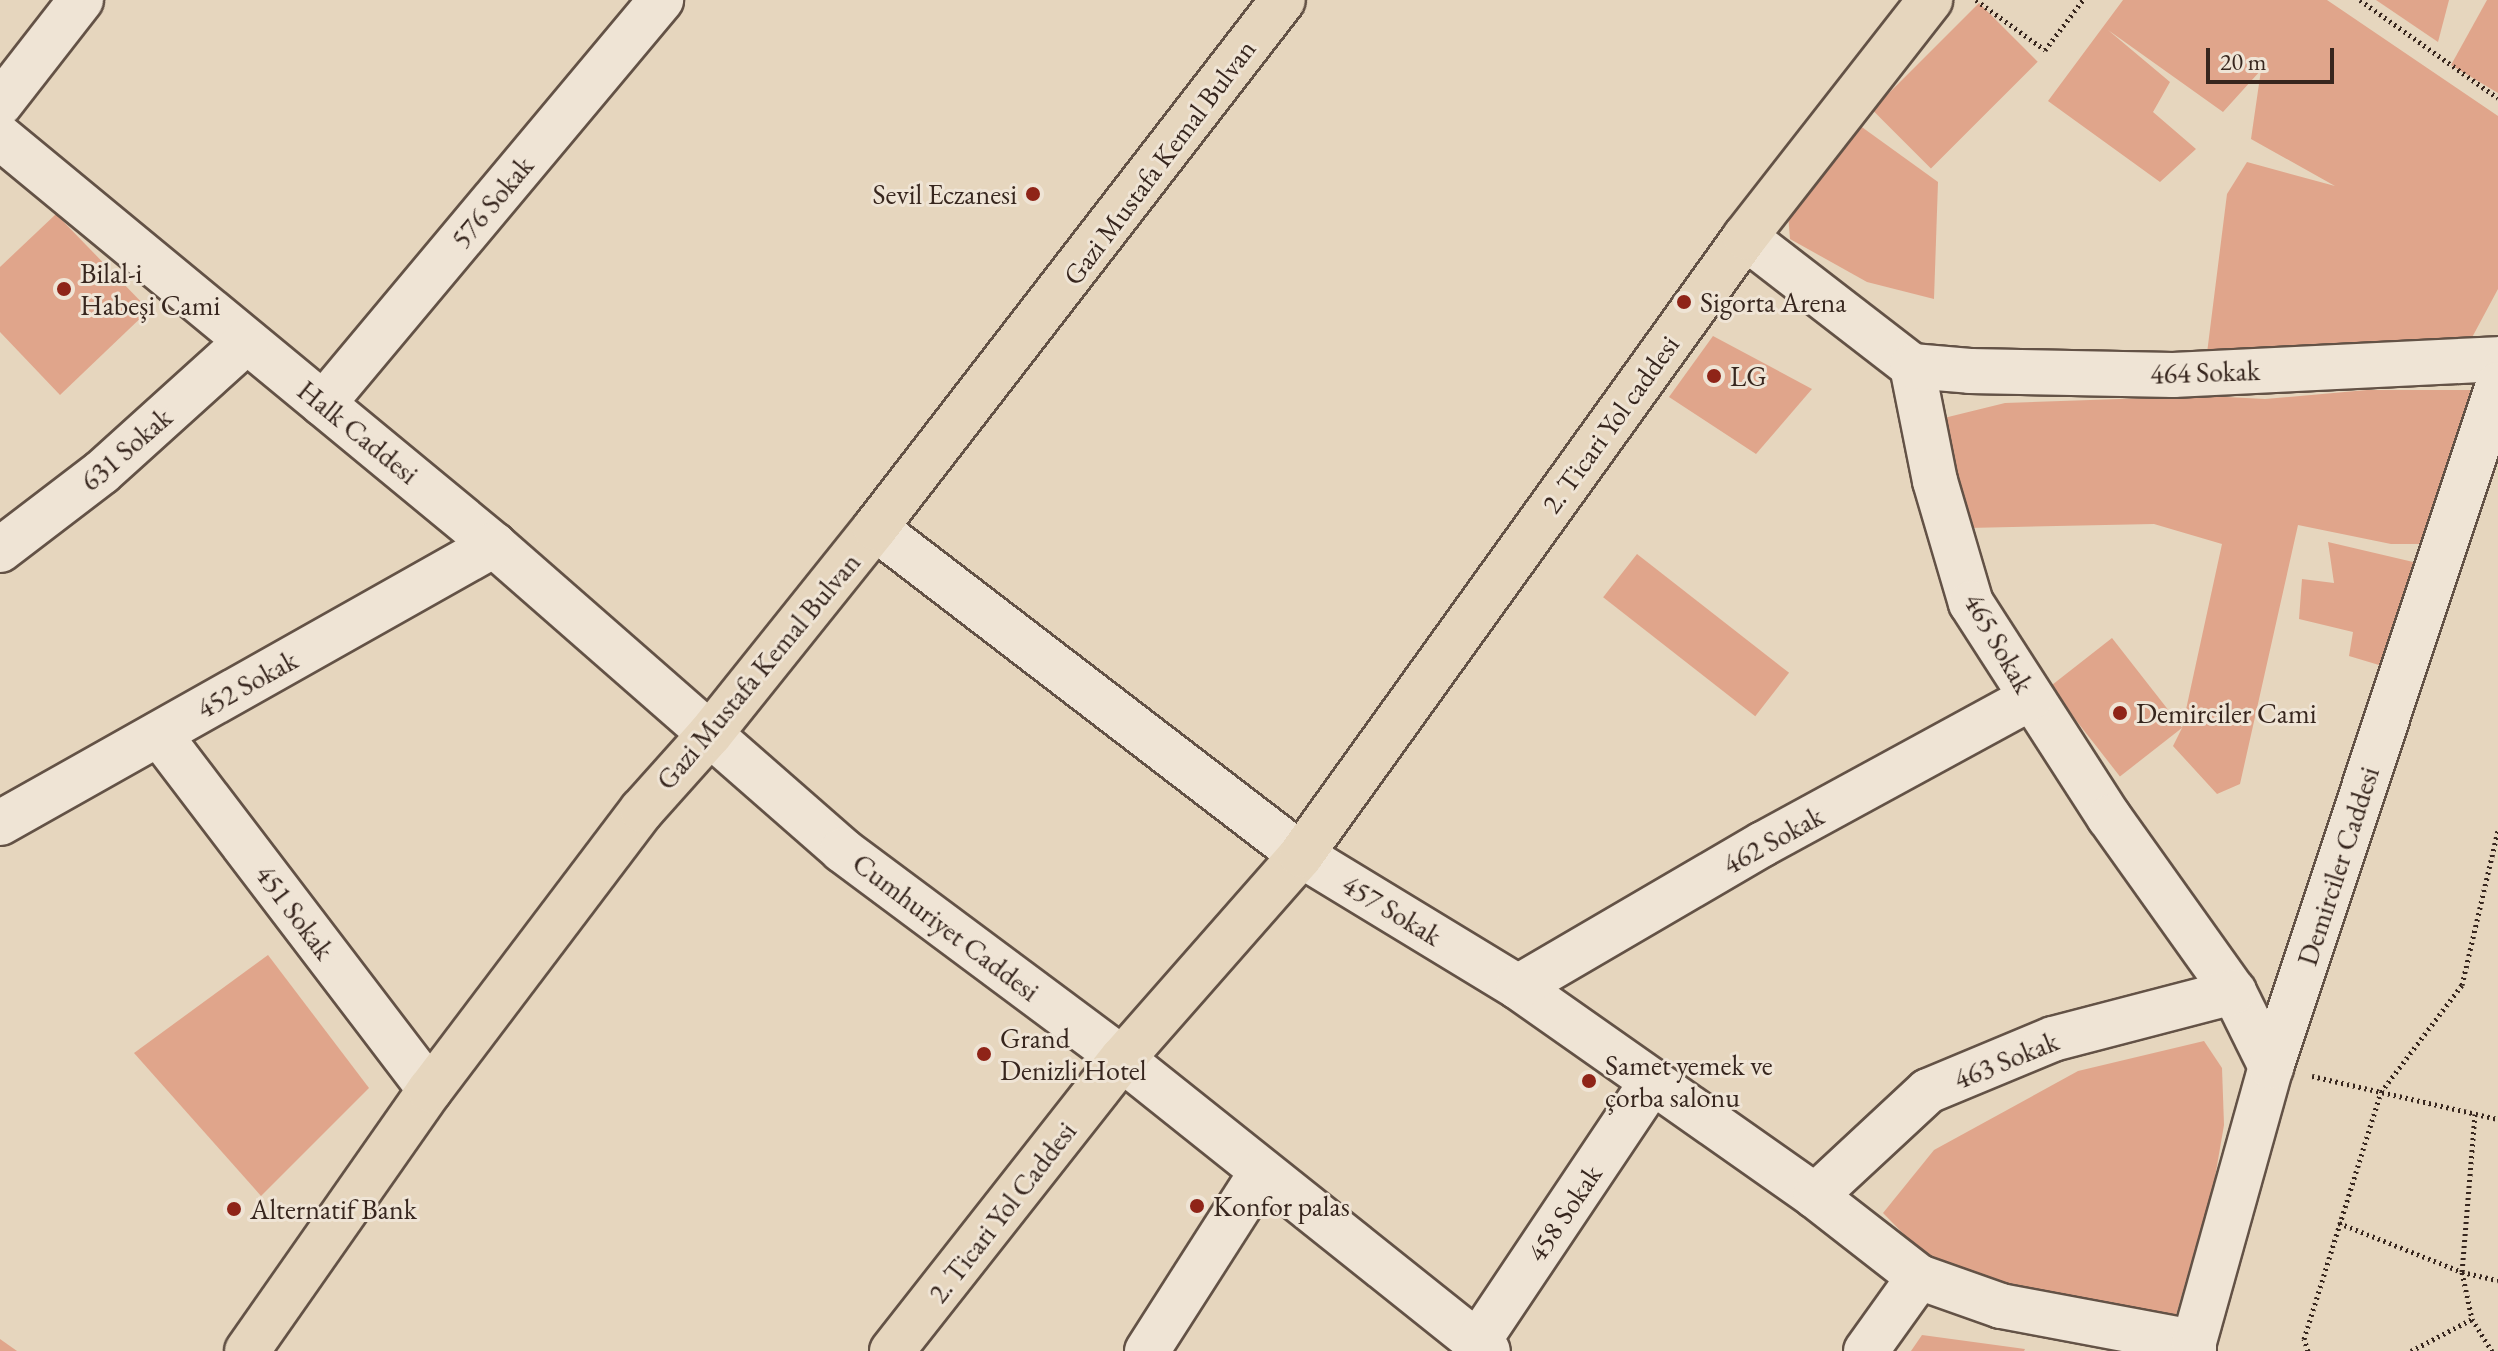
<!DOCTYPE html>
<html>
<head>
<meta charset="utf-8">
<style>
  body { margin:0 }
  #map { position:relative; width:2498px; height:1351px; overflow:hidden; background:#e6d6be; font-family:"EB Garamond",serif }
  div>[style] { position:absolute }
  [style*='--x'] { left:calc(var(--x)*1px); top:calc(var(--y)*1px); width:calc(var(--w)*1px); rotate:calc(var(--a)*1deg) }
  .building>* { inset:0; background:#e0a58b; transform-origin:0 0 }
  .path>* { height:5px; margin-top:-2.5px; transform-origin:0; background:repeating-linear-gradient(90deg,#37261e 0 2px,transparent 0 6px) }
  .roads { filter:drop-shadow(2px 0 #635246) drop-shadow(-2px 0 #635246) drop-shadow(0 2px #635246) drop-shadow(0 -2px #635246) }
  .minor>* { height:44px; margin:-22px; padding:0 22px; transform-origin:22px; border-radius:22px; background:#efe4d5 }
  .major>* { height:44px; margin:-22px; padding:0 22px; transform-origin:22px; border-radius:22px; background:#e6d6be }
  .dots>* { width:22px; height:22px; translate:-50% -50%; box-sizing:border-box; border:4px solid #efe4d5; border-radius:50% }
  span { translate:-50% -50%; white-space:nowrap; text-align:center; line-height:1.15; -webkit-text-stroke:6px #efe4d5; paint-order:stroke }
  .street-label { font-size:28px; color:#37261e }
  .poi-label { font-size:28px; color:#37261e }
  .right { translate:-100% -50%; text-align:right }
  .left { translate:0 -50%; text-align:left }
  .scale { position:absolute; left:2206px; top:48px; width:128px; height:36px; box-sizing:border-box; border:4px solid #37261e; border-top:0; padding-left:10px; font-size:24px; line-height:28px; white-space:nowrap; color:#37261e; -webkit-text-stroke:6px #efe4d5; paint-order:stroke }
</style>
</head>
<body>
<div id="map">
  <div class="building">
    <div style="clip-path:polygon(2123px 0,2327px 0,2498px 116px,2498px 289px,2461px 358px,2206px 361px,2227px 194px,2247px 162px,2335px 186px,2251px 139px,2261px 70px,2223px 112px,2108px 30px,2170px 82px,2153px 112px,2196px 149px,2160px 182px,2048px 101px)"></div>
    <div style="clip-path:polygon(2376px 0,2449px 0,2438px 42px)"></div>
    <div style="clip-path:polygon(2487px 0,2498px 0,2498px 93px,2451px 65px)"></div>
    <div style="left:1979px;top:3px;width:83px;height:151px;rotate:45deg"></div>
    <div style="clip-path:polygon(1859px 125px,1938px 182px,1934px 299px,1867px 282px,1790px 239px,1788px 214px)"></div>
    <div style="clip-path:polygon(56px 214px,149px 310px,60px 395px,0 332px,0 267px)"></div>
    <div style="clip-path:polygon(1713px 336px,1812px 389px,1756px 454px,1669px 397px)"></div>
    <div style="clip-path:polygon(2367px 390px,2476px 390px,2432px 544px,2391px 544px,2298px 525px,2240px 784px,2217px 794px,2173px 746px,2182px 728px,2222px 544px,2154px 524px,1968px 528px,1944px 418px,2005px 403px,2207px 396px,2265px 399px)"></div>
    <div style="clip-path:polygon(2328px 542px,2426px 565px,2399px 671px,2349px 656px,2353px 632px,2299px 619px,2302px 579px,2334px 583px)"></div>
    <div style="left:1637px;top:554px;width:193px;height:55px;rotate:38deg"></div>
    <div style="left:2112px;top:638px;width:114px;height:79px;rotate:52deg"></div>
    <div style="clip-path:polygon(268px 955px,369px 1088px,261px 1196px,134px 1053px)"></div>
    <div style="clip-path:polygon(2204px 1041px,2222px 1068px,2224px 1125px,2214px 1183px,2174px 1322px,1936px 1267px,1883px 1213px,1934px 1150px,2078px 1071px)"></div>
    <div style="clip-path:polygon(1922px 1335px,2025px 1349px,2024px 1351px,1911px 1351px)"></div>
    <div style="clip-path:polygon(0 1339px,17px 1351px,0 1351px)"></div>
  </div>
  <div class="path">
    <div style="--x:1976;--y:0;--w:85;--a:35.9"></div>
    <div style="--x:2045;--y:50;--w:63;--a:-52.8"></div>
    <div style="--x:2360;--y:0;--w:169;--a:35.4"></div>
    <div style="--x:2312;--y:1076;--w:191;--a:13"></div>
    <div style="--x:2475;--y:1114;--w:159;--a:94.7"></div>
    <div style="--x:2462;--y:1272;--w:48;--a:78"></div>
    <div style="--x:2472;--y:1319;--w:38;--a:58"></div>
    <div style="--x:2339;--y:1223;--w:132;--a:21.7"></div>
    <div style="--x:2462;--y:1272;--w:37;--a:13"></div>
    <div style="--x:2308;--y:1351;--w:13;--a:-108"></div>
    <div style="--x:2304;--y:1339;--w:259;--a:-72.7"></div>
    <div style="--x:2381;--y:1092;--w:134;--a:-52.9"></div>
    <div style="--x:2462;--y:985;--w:159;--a:-76.9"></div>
    <div style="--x:2411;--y:1351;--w:69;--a:-27.7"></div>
  </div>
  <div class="roads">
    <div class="minor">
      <div style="--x:0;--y:104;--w:132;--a:-52.1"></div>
      <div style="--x:0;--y:137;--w:641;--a:39.55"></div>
      <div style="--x:494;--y:545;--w:463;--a:41.2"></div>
      <div style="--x:842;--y:850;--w:349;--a:36.7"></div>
      <div style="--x:1122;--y:1059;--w:468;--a:38.6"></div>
      <div style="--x:1745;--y:237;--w:211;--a:37.7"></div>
      <div style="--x:1912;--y:366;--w:117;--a:78.7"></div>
      <div style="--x:1935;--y:481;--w:127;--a:73.6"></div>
      <div style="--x:1971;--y:603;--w:255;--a:57.2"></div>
      <div style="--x:2109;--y:817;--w:215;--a:54.5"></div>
      <div style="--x:2234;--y:992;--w:84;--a:63.7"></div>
      <div style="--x:1912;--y:366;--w:58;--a:4.9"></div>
      <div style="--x:1970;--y:371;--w:203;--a:1.1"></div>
      <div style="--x:2173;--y:375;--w:325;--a:-2.8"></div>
      <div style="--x:323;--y:404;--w:527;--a:-50.08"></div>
      <div style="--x:875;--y:528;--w:537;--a:37.51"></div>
      <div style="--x:1301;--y:855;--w:254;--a:31.3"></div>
      <div style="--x:1518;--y:987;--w:363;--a:35.1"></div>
      <div style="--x:1815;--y:1196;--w:132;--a:37.9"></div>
      <div style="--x:1919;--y:1277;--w:87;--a:19.5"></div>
      <div style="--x:2001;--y:1306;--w:196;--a:10.6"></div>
      <div style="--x:0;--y:550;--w:128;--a:-37.4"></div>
      <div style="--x:102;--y:472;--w:195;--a:-42.1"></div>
      <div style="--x:159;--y:734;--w:447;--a:52.7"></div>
      <div style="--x:0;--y:823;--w:567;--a:-29.37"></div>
      <div style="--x:1518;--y:987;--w:284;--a:-30.3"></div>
      <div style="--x:1763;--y:844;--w:305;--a:-28.6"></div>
      <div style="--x:1815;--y:1196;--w:154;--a:-42.9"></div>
      <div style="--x:1928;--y:1091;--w:135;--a:-22.6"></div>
      <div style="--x:2053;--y:1039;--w:187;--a:-14.6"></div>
      <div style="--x:1477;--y:1343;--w:313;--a:-56.2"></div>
      <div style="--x:1147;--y:1351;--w:211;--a:-57.4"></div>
      <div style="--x:1866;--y:1351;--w:91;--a:-54.4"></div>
      <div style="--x:2194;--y:1351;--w:9;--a:-90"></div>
      <div style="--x:2194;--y:1342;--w:286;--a:-74.4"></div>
      <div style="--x:2271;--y:1067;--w:719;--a:-71.59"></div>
    </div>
    <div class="major">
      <div style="--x:247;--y:1351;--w:319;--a:-55"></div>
      <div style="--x:430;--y:1090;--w:351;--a:-52.9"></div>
      <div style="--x:642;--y:810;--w:102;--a:-48.2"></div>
      <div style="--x:710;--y:734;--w:264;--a:-51.3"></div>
      <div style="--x:875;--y:528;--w:667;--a:-52.31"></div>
      <div style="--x:892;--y:1351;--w:372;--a:-51.8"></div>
      <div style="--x:1122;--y:1059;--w:271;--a:-48.7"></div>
      <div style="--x:1301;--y:855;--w:761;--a:-54.3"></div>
      <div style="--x:1745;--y:237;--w:301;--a:-52"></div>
    </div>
  </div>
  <div class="dots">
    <div style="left:1033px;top:194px;background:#8f2418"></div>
    <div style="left:64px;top:289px;background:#8f2418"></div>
    <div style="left:1684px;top:302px;background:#8f2418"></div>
    <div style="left:1714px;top:376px;background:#8f2418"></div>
    <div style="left:2120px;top:713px;background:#8f2418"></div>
    <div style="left:984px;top:1054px;background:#8f2418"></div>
    <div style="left:1589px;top:1081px;background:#8f2418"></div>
    <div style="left:1197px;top:1206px;background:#8f2418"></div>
    <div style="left:234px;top:1209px;background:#8f2418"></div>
  </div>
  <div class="street-label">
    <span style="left:1159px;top:162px;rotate:-53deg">Gazi Mustafa Kemal Bulvan</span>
    <span style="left:492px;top:202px;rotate:-50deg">576 Sokak</span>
    <span style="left:2205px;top:372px;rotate:-2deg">464 Sokak</span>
    <span style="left:1610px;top:424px;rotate:-54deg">2. Ticari Yol caddesi</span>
    <span style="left:358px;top:432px;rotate:39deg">Halk Caddesi</span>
    <span style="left:126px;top:449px;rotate:-41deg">631 Sokak</span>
    <span style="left:1999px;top:643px;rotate:60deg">465 Sokak</span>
    <span style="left:758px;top:671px;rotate:-50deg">Gazi Mustafa Kemal Bulvan</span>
    <span style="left:247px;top:684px;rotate:-29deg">452 Sokak</span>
    <span style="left:1773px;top:840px;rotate:-29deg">462 Sokak</span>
    <span style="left:2338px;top:866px;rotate:-72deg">Demirciler Caddesi</span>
    <span style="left:1392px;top:910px;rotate:31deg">457 Sokak</span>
    <span style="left:295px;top:912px;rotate:53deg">451 Sokak</span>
    <span style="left:946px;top:927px;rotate:37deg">Cumhuriyet Caddesi</span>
    <span style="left:2006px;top:1060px;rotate:-22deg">463 Sokak</span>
    <span style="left:1002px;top:1212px;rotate:-52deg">2. Ticari Yol Caddesi</span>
    <span style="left:1564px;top:1213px;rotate:-56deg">458 Sokak</span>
  </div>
  <div class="poi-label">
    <span class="right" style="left:1017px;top:194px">Sevil Eczanesi</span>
    <span class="left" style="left:80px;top:289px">Bilal-i<br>Habeşi Cami</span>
    <span class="left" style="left:1700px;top:302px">Sigorta Arena</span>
    <span class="left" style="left:1730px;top:376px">LG</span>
    <span class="left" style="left:2136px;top:713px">Demirciler Cami</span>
    <span class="left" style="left:1000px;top:1054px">Grand<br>Denizli Hotel</span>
    <span class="left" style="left:1605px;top:1081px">Samet yemek ve<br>çorba salonu</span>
    <span class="left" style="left:1213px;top:1206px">Konfor palas</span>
    <span class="left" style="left:250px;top:1209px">Alternatif Bank</span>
  </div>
  <div class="scale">20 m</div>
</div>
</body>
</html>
